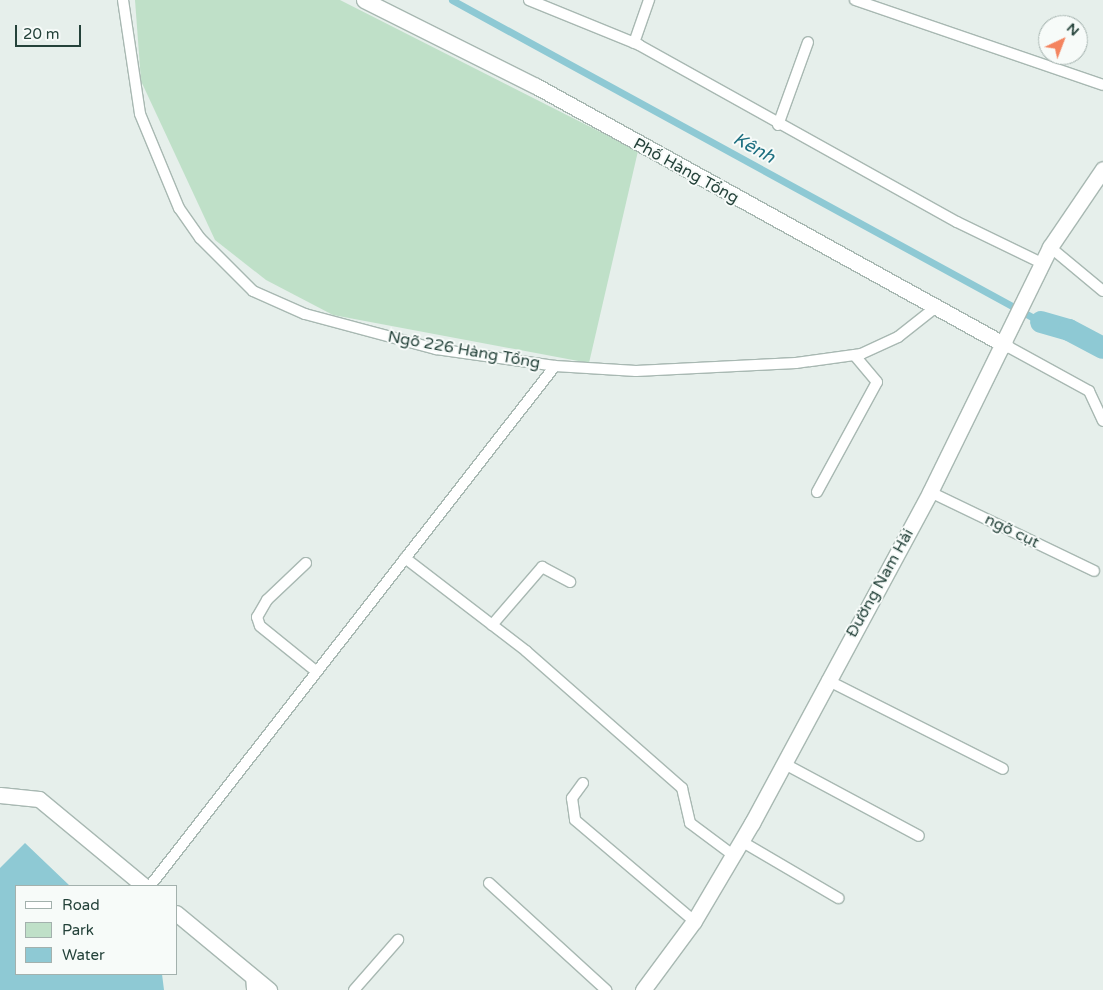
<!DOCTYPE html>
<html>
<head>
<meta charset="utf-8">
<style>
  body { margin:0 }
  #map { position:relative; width:1103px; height:990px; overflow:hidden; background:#e6efeb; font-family:"Varela Round",sans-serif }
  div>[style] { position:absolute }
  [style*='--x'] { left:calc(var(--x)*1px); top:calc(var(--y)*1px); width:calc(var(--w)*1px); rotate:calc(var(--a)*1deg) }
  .green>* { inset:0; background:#bfe0c8 }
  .water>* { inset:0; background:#8ec9d4 }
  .stream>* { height:7px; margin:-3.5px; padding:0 3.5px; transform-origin:3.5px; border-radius:3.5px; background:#8ec9d4 }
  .canal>* { height:22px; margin:-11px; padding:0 11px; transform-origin:11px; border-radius:11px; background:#8ec9d4 }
  .roads { filter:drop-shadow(1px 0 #a8b8b2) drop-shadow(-1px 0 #a8b8b2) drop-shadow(0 1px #a8b8b2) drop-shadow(0 -1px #a8b8b2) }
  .lane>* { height:10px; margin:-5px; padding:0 5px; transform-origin:5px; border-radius:5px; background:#fff }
  .street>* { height:15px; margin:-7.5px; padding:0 7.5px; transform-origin:7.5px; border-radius:7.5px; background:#fff }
  .secondary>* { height:15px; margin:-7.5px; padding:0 7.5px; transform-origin:7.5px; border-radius:7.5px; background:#fff }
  span { translate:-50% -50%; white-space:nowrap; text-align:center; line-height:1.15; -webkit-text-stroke:4px #f7fbf9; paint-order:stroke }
  .street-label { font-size:16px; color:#24423a }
  .water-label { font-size:18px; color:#1c6f80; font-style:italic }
  .legend { position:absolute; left:15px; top:885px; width:162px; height:90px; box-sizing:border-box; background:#f7fbf9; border:1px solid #a3b1ad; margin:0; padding:6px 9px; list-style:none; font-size:15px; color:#24423a }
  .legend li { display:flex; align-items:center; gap:10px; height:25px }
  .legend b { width:25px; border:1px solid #a3b1ad }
  .north { position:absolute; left:1038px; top:15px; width:50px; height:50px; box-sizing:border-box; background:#f7fbf9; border:1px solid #a3b1ad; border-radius:50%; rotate:43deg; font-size:14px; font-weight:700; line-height:20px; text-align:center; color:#24423a }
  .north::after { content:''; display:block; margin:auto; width:18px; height:22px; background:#f4845f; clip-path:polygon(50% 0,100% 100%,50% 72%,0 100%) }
  .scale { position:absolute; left:15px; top:25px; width:66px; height:22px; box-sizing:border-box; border:2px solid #24423a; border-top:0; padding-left:6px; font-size:15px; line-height:18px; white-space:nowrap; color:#24423a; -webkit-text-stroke:4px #f7fbf9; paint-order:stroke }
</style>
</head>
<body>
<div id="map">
  <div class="green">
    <div style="clip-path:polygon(135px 0,340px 0,638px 151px,589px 363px,333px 315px,266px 280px,215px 240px,141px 81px)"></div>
  </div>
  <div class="water">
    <div style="clip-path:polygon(25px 843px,70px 886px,16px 886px,16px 974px,162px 974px,164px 990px,0 990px,0 868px)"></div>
  </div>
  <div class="stream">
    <div style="--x:452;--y:0;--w:671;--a:28.66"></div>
  </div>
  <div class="canal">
    <div style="--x:1041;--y:322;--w:29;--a:16"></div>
    <div style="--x:1069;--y:330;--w:38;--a:28"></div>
  </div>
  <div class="roads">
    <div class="lane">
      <div style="--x:123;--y:0;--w:115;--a:81.5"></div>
      <div style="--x:140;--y:114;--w:102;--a:67.5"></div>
      <div style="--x:179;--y:208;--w:37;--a:55"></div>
      <div style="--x:200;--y:238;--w:75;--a:45"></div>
      <div style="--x:253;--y:291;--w:57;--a:23.9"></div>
      <div style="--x:305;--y:314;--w:136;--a:15"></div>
      <div style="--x:436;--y:349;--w:120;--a:8.1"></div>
      <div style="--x:555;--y:366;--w:81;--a:3.5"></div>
      <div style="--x:636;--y:371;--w:160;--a:-2.9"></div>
      <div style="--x:796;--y:363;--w:66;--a:-7.9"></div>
      <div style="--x:861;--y:354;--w:41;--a:-24.7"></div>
      <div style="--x:898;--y:337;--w:48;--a:-38.3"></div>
      <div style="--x:529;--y:0;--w:119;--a:22.2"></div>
      <div style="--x:639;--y:45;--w:364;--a:29.1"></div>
      <div style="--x:957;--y:222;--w:94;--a:25.8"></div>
      <div style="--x:855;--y:0;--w:262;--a:18.9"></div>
      <div style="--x:634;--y:43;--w:46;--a:-70.8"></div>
      <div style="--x:778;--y:125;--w:88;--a:-70.1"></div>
      <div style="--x:1050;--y:247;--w:69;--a:39.7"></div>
      <div style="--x:1005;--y:345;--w:96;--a:28.7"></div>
      <div style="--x:1089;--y:391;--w:33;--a:65"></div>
      <div style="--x:817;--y:492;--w:125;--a:-61.4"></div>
      <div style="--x:877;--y:382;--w:35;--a:-130"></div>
      <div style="--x:930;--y:492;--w:182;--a:25.7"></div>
      <div style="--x:405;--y:558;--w:153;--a:37.5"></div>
      <div style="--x:526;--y:651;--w:208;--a:41.3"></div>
      <div style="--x:682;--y:788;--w:36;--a:77"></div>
      <div style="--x:690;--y:823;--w:54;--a:36.7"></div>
      <div style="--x:306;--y:563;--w:54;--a:136.5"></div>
      <div style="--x:267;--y:600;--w:20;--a:120"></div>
      <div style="--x:257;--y:617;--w:9;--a:72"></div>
      <div style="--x:260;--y:626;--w:73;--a:38.9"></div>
      <div style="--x:492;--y:625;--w:77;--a:-49.2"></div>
      <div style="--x:542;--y:567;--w:32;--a:28"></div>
      <div style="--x:827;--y:680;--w:197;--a:26.8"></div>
      <div style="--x:783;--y:763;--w:154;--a:28.2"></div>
      <div style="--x:583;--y:783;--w:19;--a:126"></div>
      <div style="--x:572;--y:798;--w:22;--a:82"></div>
      <div style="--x:575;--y:820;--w:156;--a:40.3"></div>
      <div style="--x:741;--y:841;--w:113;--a:30.4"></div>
      <div style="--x:489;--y:883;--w:159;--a:42.4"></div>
      <div style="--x:150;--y:886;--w:659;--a:-52.09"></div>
      <div style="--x:251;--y:975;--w:15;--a:86"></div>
      <div style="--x:354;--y:990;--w:67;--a:-48.7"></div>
    </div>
    <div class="street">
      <div style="--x:0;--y:795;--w:39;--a:6"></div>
      <div style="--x:39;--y:799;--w:136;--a:39.6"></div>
      <div style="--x:176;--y:913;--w:121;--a:39.6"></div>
    </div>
    <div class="secondary">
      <div style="--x:364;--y:0;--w:192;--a:26.6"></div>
      <div style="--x:536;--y:86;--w:536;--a:28.91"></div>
      <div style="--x:643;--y:990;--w:86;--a:-53.5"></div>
      <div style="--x:694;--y:921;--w:114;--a:-59.4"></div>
      <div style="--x:752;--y:823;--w:376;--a:-61.7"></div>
      <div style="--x:930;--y:492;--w:273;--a:-63.9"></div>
      <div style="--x:1050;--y:247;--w:94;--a:-55.8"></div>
    </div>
  </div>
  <div class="street-label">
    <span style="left:686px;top:171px;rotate:29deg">Phố Hàng Tổng</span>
    <span style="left:464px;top:350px;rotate:10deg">Ngõ 226 Hàng Tổng</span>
    <span style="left:1012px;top:531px;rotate:26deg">ngõ cụt</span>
    <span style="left:880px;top:583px;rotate:-61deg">Đường Nam Hải</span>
  </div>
  <div class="water-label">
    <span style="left:754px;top:148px;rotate:29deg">Kênh</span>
  </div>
  <ul class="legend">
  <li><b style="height:6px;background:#fff"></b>Road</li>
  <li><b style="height:14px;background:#bfe0c8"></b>Park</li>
  <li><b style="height:14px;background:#8ec9d4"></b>Water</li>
  </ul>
  <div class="north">N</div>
  <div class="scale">20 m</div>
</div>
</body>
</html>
